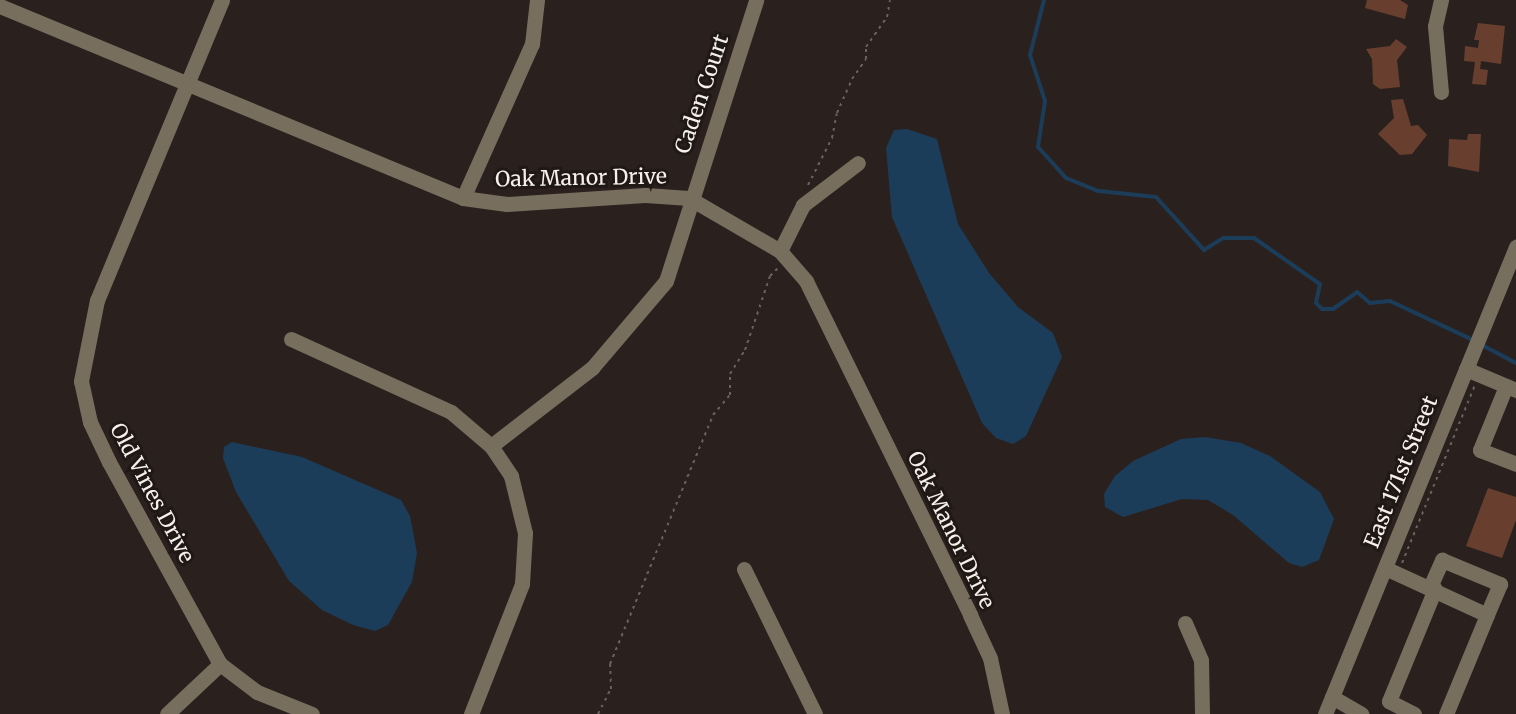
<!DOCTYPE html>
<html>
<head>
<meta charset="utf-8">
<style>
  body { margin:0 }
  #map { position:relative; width:1516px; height:714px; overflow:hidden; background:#2a211e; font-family:Merriweather,serif }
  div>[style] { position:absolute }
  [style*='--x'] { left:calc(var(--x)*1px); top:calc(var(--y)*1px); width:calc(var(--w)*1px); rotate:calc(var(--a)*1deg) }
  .water>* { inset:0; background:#1c3d59 }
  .stream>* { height:4px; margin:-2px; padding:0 2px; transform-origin:2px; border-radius:2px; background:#1c3d59 }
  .building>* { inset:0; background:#683f2f }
  .path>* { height:2px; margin-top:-1px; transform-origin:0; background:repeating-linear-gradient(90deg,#69615e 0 3px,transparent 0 7.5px) }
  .minor>* { height:15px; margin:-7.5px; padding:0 7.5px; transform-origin:7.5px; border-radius:7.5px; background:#776e5d }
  span { translate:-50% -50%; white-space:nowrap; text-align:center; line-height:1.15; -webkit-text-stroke:6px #201815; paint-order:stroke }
  .street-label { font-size:21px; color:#f6f0ed }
</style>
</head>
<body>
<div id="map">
  <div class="water">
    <div style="clip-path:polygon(907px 129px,937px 139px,958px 224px,989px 273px,1018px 307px,1053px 333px,1062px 357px,1026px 436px,1013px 444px,996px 438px,982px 423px,892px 217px,886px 148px,894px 130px)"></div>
    <div style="clip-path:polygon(1205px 437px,1241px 443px,1270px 456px,1320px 492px,1334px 519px,1319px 560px,1302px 567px,1289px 563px,1233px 515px,1208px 500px,1182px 499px,1123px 517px,1105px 507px,1104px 494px,1115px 476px,1133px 461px,1181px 439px)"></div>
    <div style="clip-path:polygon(232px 442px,302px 457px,401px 500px,410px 516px,417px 553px,412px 582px,388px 625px,375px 631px,353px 625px,322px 610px,289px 581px,236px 492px,223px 458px,224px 447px)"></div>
  </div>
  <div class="stream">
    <div style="--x:1044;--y:0;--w:57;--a:104.3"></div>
    <div style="--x:1030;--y:55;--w:48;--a:71.9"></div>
    <div style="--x:1045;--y:101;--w:47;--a:98.7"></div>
    <div style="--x:1038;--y:147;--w:42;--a:47.9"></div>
    <div style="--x:1066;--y:178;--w:35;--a:22"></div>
    <div style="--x:1099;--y:191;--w:57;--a:6"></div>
    <div style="--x:1156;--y:197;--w:72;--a:47.8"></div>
    <div style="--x:1204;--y:250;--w:22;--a:-32"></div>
    <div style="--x:1223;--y:238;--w:31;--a:0"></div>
    <div style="--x:1254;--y:238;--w:80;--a:34.9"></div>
    <div style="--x:1320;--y:284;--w:19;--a:102"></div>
    <div style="--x:1316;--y:303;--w:8;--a:45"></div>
    <div style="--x:1322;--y:309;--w:11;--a:0"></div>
    <div style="--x:1333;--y:309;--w:29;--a:-35"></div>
    <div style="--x:1357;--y:292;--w:17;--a:40"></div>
    <div style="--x:1370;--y:303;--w:20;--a:-6"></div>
    <div style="--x:1390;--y:301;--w:92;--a:25.2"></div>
    <div style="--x:1480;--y:344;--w:41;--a:27.8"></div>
  </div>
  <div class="building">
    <div style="clip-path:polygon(1367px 0,1400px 0,1408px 5px,1405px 19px,1365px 8px)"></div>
    <div style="clip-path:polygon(1478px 23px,1505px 26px,1501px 64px,1481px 61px,1480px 69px,1488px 70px,1486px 85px,1472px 84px,1475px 62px,1464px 61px,1465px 46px,1478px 48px,1479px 40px,1474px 40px)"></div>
    <div style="clip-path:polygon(1396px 39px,1407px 47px,1397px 60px,1400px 87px,1380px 89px,1373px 84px,1372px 59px,1366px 49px,1390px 46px)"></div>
    <div style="clip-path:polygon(1403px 99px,1411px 126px,1418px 125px,1427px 135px,1412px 154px,1400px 155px,1378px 134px,1394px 118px,1391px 100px)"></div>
    <div style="clip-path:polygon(1468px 134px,1481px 134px,1479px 172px,1448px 166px,1449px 139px,1467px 140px)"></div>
    <div style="clip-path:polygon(1488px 488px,1516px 497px,1516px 520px,1502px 558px,1466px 546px)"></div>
  </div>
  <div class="path">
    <div style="--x:808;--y:185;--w:53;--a:-62.9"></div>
    <div style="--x:832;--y:138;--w:25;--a:-79"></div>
    <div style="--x:837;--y:113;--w:37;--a:-66"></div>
    <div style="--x:852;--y:79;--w:24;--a:-55"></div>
    <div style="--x:866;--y:59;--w:12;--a:-90"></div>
    <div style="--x:866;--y:47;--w:37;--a:-55"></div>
    <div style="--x:887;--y:17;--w:17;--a:-80"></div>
    <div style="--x:1402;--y:563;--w:192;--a:-67.7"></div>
    <div style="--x:598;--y:714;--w:28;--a:-63"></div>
    <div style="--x:611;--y:689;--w:25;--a:-92"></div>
    <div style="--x:610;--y:664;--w:269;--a:-67.5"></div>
    <div style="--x:713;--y:415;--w:26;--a:-50"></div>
    <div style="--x:730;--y:395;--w:21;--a:-90"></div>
    <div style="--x:730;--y:374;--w:28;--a:-58"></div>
    <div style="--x:745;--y:350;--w:78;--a:-71.3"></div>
    <div style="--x:770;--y:276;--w:13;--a:-45"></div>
  </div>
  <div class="minor">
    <div style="--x:222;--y:0;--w:325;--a:112.6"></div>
    <div style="--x:97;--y:300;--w:83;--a:101.2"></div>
    <div style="--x:81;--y:381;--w:42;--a:77.6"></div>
    <div style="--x:90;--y:422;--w:44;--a:64.6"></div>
    <div style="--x:109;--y:462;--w:230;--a:61.2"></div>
    <div style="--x:220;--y:664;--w:46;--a:37.1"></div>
    <div style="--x:257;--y:692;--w:59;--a:21.8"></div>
    <div style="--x:0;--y:6;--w:501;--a:22.52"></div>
    <div style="--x:463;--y:198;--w:44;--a:7.8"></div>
    <div style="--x:507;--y:204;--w:138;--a:-3.7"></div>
    <div style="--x:645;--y:195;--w:44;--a:3.9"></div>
    <div style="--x:689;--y:198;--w:105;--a:30.2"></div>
    <div style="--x:780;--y:251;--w:40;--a:49"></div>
    <div style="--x:806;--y:281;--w:372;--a:63.8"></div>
    <div style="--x:970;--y:615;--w:47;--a:65.1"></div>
    <div style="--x:990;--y:658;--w:57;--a:77.9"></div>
    <div style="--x:1441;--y:92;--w:66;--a:-95.2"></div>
    <div style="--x:1435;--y:26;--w:27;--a:-77"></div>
    <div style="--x:463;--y:198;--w:169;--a:-65.9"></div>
    <div style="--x:532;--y:44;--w:44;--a:-83.5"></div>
    <div style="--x:780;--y:251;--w:51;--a:-63.4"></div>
    <div style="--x:803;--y:205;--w:69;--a:-37.4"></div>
    <div style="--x:291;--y:339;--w:176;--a:24.5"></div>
    <div style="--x:451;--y:412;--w:52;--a:40.4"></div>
    <div style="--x:491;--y:446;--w:36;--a:56"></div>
    <div style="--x:511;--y:476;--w:59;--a:76.2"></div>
    <div style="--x:525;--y:533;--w:51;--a:93.4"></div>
    <div style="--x:522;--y:584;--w:140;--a:111.4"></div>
    <div style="--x:1466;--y:369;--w:54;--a:22.8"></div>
    <div style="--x:1506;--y:386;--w:69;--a:112.1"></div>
    <div style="--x:1480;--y:450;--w:39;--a:21"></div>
    <div style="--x:491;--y:446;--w:128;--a:-37.7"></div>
    <div style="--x:592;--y:368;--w:114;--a:-49.6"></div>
    <div style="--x:666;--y:281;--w:295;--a:-72.2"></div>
    <div style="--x:1385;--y:568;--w:112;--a:24.7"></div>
    <div style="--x:1487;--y:615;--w:107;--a:112.5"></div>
    <div style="--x:744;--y:569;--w:161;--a:63.9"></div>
    <div style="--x:1430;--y:587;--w:30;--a:-66"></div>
    <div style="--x:1442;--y:560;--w:63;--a:22.5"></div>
    <div style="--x:1500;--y:584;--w:34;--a:113"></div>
    <div style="--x:1185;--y:623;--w:40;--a:66.6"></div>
    <div style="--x:1201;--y:660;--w:54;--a:88.9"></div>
    <div style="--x:1332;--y:697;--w:34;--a:30"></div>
    <div style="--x:167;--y:714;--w:73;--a:-43.3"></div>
    <div style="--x:1325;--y:714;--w:505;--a:-67.76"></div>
    <div style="--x:1414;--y:714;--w:28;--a:-153"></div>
    <div style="--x:1389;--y:701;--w:121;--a:-67.7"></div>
  </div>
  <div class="street-label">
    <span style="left:702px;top:94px;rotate:-71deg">Caden Court</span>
    <span style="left:581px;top:178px;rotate:-1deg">Oak Manor Drive</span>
    <span style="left:1401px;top:472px;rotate:-68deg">East 171st Street</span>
    <span style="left:152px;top:493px;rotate:62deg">Old Vines Drive</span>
    <span style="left:951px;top:530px;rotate:64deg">Oak Manor Drive</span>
  </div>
</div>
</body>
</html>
